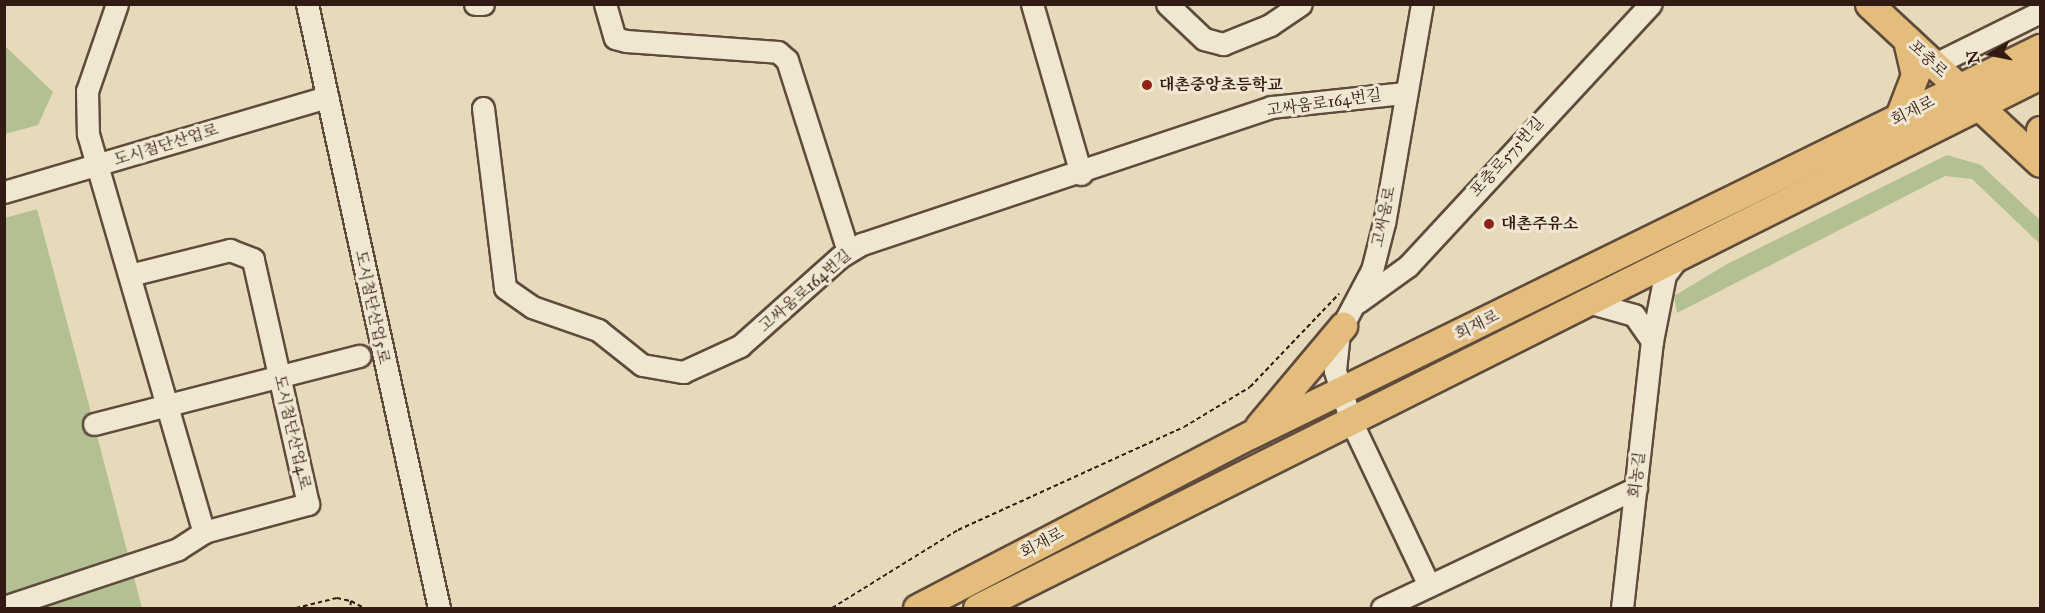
<!DOCTYPE html>
<html>
<head>
<meta charset="utf-8">
<style>
  body { margin:0 }
  #map { position:relative; width:2045px; height:613px; overflow:hidden; background:#e7daba; font-family:"IM FELL Great Primer","Noto Serif KR",serif }
  div>[style] { position:absolute }
  [style*='--x'] { left:calc(var(--x)*1px); top:calc(var(--y)*1px); width:calc(var(--w)*1px); rotate:calc(var(--a)*1deg) }
  .green>* { inset:0; background:#b3c091 }
  .path>* { height:2px; margin-top:-1px; transform-origin:0; background:repeating-linear-gradient(90deg,#321b12 0 4.5px,transparent 0 7.5px) }
  .roads { filter:drop-shadow(2px 0 #5f4b3c) drop-shadow(-2px 0 #5f4b3c) drop-shadow(0 2px #5f4b3c) drop-shadow(0 -2px #5f4b3c) }
  .minor>* { height:21px; margin:-10.5px; padding:0 10.5px; transform-origin:10.5px; border-radius:10.5px; background:#efe7d2 }
  .major>* { height:27px; margin:-13.5px; padding:0 13.5px; transform-origin:13.5px; border-radius:13.5px; background:#e4bd7d }
  .dots>* { width:16px; height:16px; translate:-50% -50%; box-sizing:border-box; border:3px solid #efe7d2; border-radius:50% }
  span { translate:-50% -50%; white-space:nowrap; text-align:center; line-height:1.15; -webkit-text-stroke:6px #efe7d2; paint-order:stroke }
  .street-label { font-size:16px; color:#321b12 }
  .poi-label { font-size:16px; color:#321b12; font-weight:700 }
  .left { translate:0 -50%; text-align:left }
  .frame { position:absolute; inset:0; border:6px solid #321b12; pointer-events:none }
  .north { position:absolute; left:1961px; top:24px; width:60px; height:60px; -webkit-text-stroke:4px #efe7d2; paint-order:stroke; rotate:260deg; font-size:16px; font-weight:700; line-height:24px; text-align:center; color:#321b12 }
  .north::after { content:''; display:block; margin:auto; width:21px; height:27px; background:#321b12; clip-path:polygon(50% 0,100% 100%,50% 72%,0 100%) }
</style>
</head>
<body>
<div id="map">
  <div class="green">
    <div style="clip-path:polygon(5px 46px,53px 92px,38px 125px,5px 134px)"></div>
    <div style="clip-path:polygon(1947px 155px,1981px 165px,2040px 220px,2040px 244px,1972px 179px,1945px 176px,1677px 313px,1674px 296px,1727px 264px)"></div>
    <div style="clip-path:polygon(37px 209px,94px 424px,142px 608px,5px 608px,5px 218px)"></div>
  </div>
  <div class="path">
    <div style="--x:351;--y:601;--w:15;--a:28"></div>
    <div style="--x:296;--y:608;--w:42;--a:-13.7"></div>
    <div style="--x:337;--y:598;--w:14;--a:12"></div>
    <div style="--x:351;--y:601;--w:7;--a:98"></div>
    <div style="--x:832;--y:608;--w:148;--a:-31.8"></div>
    <div style="--x:958;--y:530;--w:248;--a:-24.5"></div>
    <div style="--x:1184;--y:427;--w:77;--a:-31.2"></div>
    <div style="--x:1250;--y:387;--w:129;--a:-46.3"></div>
  </div>
  <div class="roads">
    <div class="minor">
      <div style="--x:117;--y:4;--w:92;--a:109"></div>
      <div style="--x:87;--y:91;--w:43;--a:88.7"></div>
      <div style="--x:88;--y:134;--w:415;--a:73.8"></div>
      <div style="--x:204;--y:532;--w:108;--a:-15.1"></div>
      <div style="--x:308;--y:504;--w:251;--a:-102.7"></div>
      <div style="--x:253;--y:259;--w:25;--a:-159"></div>
      <div style="--x:230;--y:250;--w:103;--a:166"></div>
      <div style="--x:307;--y:4;--w:618;--a:77.67"></div>
      <div style="--x:475;--y:4;--w:8;--a:0"></div>
      <div style="--x:605;--y:4;--w:35;--a:74"></div>
      <div style="--x:615;--y:38;--w:11;--a:15"></div>
      <div style="--x:626;--y:41;--w:152;--a:4.1"></div>
      <div style="--x:778;--y:52;--w:12;--a:42"></div>
      <div style="--x:787;--y:60;--w:201;--a:72.3"></div>
      <div style="--x:1032;--y:4;--w:177;--a:73.9"></div>
      <div style="--x:1167;--y:4;--w:51;--a:43.4"></div>
      <div style="--x:1204;--y:39;--w:20;--a:15"></div>
      <div style="--x:1223;--y:44;--w:51;--a:-22"></div>
      <div style="--x:1270;--y:25;--w:37;--a:-34"></div>
      <div style="--x:1422;--y:4;--w:222;--a:99.8"></div>
      <div style="--x:1384;--y:223;--w:49;--a:104.3"></div>
      <div style="--x:1372;--y:270;--w:70;--a:118"></div>
      <div style="--x:1339;--y:332;--w:39;--a:96"></div>
      <div style="--x:1335;--y:371;--w:52;--a:72.3"></div>
      <div style="--x:1351;--y:421;--w:182;--a:64.6"></div>
      <div style="--x:1935;--y:64;--w:117;--a:-26.3"></div>
      <div style="--x:483;--y:108;--w:181;--a:83"></div>
      <div style="--x:505;--y:288;--w:33;--a:35"></div>
      <div style="--x:532;--y:307;--w:70;--a:19.2"></div>
      <div style="--x:598;--y:330;--w:56;--a:38.5"></div>
      <div style="--x:642;--y:365;--w:42;--a:9.7"></div>
      <div style="--x:683;--y:372;--w:63;--a:-24.5"></div>
      <div style="--x:740;--y:346;--w:134;--a:-41.7"></div>
      <div style="--x:840;--y:257;--w:26;--a:-31"></div>
      <div style="--x:862;--y:244;--w:431;--a:-18.5"></div>
      <div style="--x:1271;--y:107;--w:134;--a:-6"></div>
      <div style="--x:4;--y:192;--w:337;--a:-16.4"></div>
      <div style="--x:1358;--y:302;--w:62;--a:-35.8"></div>
      <div style="--x:1408;--y:266;--w:357;--a:-47.2"></div>
      <div style="--x:1591;--y:303;--w:45;--a:15.6"></div>
      <div style="--x:1634;--y:315;--w:32;--a:55"></div>
      <div style="--x:1652;--y:341;--w:67;--a:-78.9"></div>
      <div style="--x:1665;--y:275;--w:25;--a:-53"></div>
      <div style="--x:94;--y:424;--w:274;--a:-14.4"></div>
      <div style="--x:7;--y:606;--w:180;--a:-18.4"></div>
      <div style="--x:178;--y:549;--w:31;--a:-33"></div>
      <div style="--x:1382;--y:608;--w:281;--a:-25.3"></div>
      <div style="--x:1622;--y:608;--w:269;--a:-83.6"></div>
    </div>
    <div class="major">
      <div style="--x:1869;--y:4;--w:233;--a:42.9"></div>
      <div style="--x:1898;--y:119;--w:47;--a:-68.9"></div>
      <div style="--x:1915;--y:75;--w:37;--a:-103"></div>
      <div style="--x:2040;--y:130;--w:5;--a:90"></div>
      <div style="--x:1259;--y:426;--w:131;--a:-50"></div>
      <div style="--x:917;--y:608;--w:375;--a:-27.5"></div>
      <div style="--x:1250;--y:435;--w:880;--a:-26.1"></div>
      <div style="--x:977;--y:608;--w:1189;--a:-26.63"></div>
    </div>
  </div>
  <div class="dots">
    <div style="left:1147px;top:85px;background:#8f2418"></div>
    <div style="left:1489px;top:224px;background:#8f2418"></div>
  </div>
  <div class="street-label">
    <span style="left:1928px;top:59px;rotate:43deg">포충로</span>
    <span style="left:1324px;top:103px;rotate:-8deg">고싸움로164번길</span>
    <span style="left:1913px;top:111px;rotate:-27deg">회재로</span>
    <span style="left:166px;top:145px;rotate:-17deg">도시첨단산업로</span>
    <span style="left:1507px;top:157px;rotate:-48deg">포충로575번길</span>
    <span style="left:1384px;top:217px;rotate:-78deg">고싸움로</span>
    <span style="left:805px;top:291px;rotate:-41deg">고싸움로164번길</span>
    <span style="left:372px;top:307px;rotate:78deg">도시첨단산업5로</span>
    <span style="left:1477px;top:325px;rotate:-26deg">회재로</span>
    <span style="left:292px;top:432px;rotate:77deg">도시첨단산업4로</span>
    <span style="left:1637px;top:475px;rotate:-83deg">회농길</span>
    <span style="left:1042px;top:543px;rotate:-28deg">회재로</span>
  </div>
  <div class="poi-label">
    <span class="left" style="left:1159px;top:85px">대촌중앙초등학교</span>
    <span class="left" style="left:1501px;top:224px">대촌주유소</span>
  </div>
  <div class="frame"></div>
  <div class="north">N</div>
</div>
</body>
</html>
